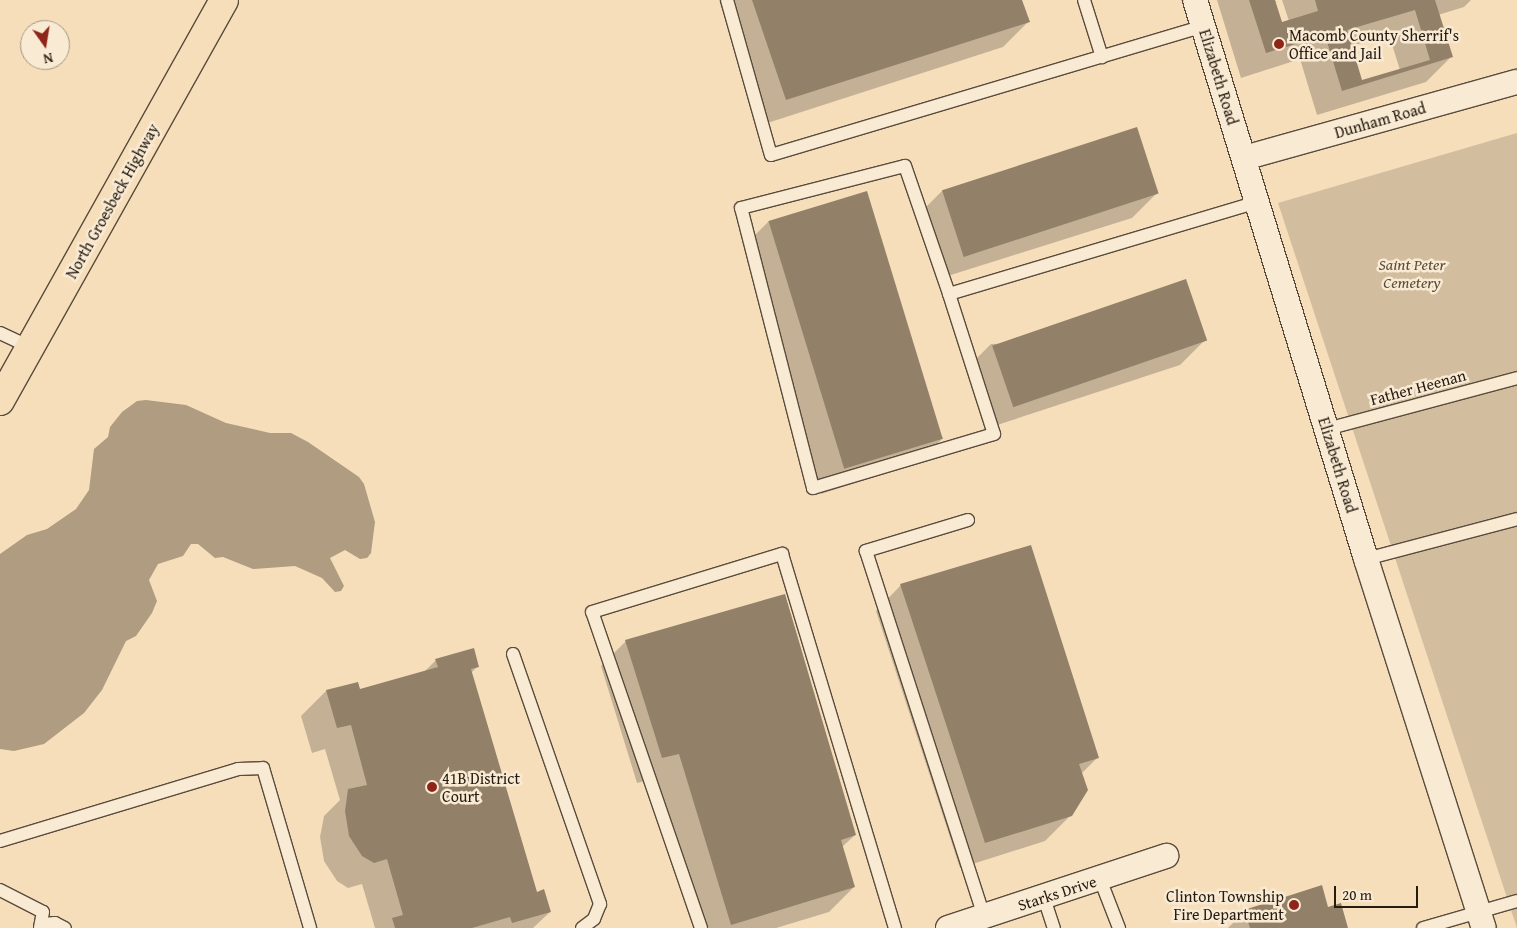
<!DOCTYPE html>
<html>
<head>
<meta charset="utf-8">
<style>
  body { margin:0 }
  #map { position:relative; width:1517px; height:928px; overflow:hidden; background:#f6debb; font-family:"Gentium Book Plus",serif }
  div>[style] { position:absolute }
  [style*='--x'] { left:calc(var(--x)*1px); top:calc(var(--y)*1px); width:calc(var(--w)*1px); rotate:calc(var(--a)*1deg) }
  .green>* { inset:0; background:#d2bd9e }
  .water>* { inset:0; background:#af9c81 }
  .shadow>* { inset:0; background:#0003 }
  .building>* { inset:0; background:#928069; transform-origin:0 0 }
  .roads { filter:drop-shadow(1px 0 #594c3c) drop-shadow(-1px 0 #594c3c) drop-shadow(0 1px #594c3c) drop-shadow(0 -1px #594c3c) }
  .service>* { height:12px; margin:-6px; padding:0 6px; transform-origin:6px; border-radius:6px; background:#f9ead3 }
  .minor>* { height:24px; margin:-12px; padding:0 12px; transform-origin:12px; border-radius:12px; background:#f9ead3 }
  .primary>* { height:28px; margin:-14px; padding:0 14px; transform-origin:14px; border-radius:14px; background:#f6debb }
  .dots>* { width:14px; height:14px; translate:-50% -50%; box-sizing:border-box; border:2px solid #f9ead3; border-radius:50% }
  span { translate:-50% -50%; white-space:nowrap; text-align:center; line-height:1.15; -webkit-text-stroke:5px #f9ead3; paint-order:stroke }
  .poi-label { font-size:16px; color:#251b11 }
  .left { translate:0 -50%; text-align:left }
  .right { translate:-100% -50%; text-align:right }
  .street-label { font-size:16px; color:#251b11 }
  .park-label { font-size:16px; color:#594c3b; font-style:italic }
  .north { position:absolute; left:20px; top:20px; width:50px; height:50px; box-sizing:border-box; background:#f9ead3; border:1px solid #a49785; border-radius:50%; rotate:167deg; font-size:14px; font-weight:700; line-height:20px; text-align:center; color:#251b11 }
  .north::after { content:''; display:block; margin:auto; width:18px; height:22px; background:#8f2418; clip-path:polygon(50% 0,100% 100%,50% 72%,0 100%) }
  .scale { position:absolute; left:1334px; top:886px; width:84px; height:22px; box-sizing:border-box; border:2px solid #251b11; border-top:0; padding-left:6px; font-size:15px; line-height:18px; white-space:nowrap; color:#251b11; -webkit-text-stroke:4px #f9ead3; paint-order:stroke }
</style>
</head>
<body>
<div id="map">
  <div class="green">
    <div style="clip-path:polygon(1517px 133px,1517px 928px,1278px 203px)"></div>
  </div>
  <div class="water">
    <div style="clip-path:polygon(146px 400px,186px 405px,226px 423px,270px 433px,291px 433px,308px 442px,359px 477px,364px 484px,375px 522px,371px 553px,367px 558px,360px 559px,345px 550px,330px 558px,344px 586px,341px 591px,335px 592px,322px 578px,295px 566px,253px 569px,223px 557px,215px 558px,198px 544px,191px 544px,183px 556px,158px 564px,149px 580px,157px 601px,152px 613px,136px 636px,126px 641px,102px 690px,84px 713px,44px 744px,14px 751px,0 749px,0 554px,27px 535px,47px 529px,76px 509px,89px 490px,94px 449px,108px 437px,110px 427px,122px 412px,137px 401px)"></div>
  </div>
  <div class="shadow">
    <div style="clip-path:polygon(719px 0,1021px 0,1028px 22px,1003px 47px,761px 125px)"></div>
    <div style="clip-path:polygon(evenodd,1217px 0,1274px 0,1281px 23px,1289px 21px,1282px 0,1471px 0,1464px 7px,1438px 15px,1451px 57px,1426px 82px,1317px 115px,1300px 59px,1241px 78px,1217px 0,1389px 35px,1400px 70px,1361px 82px,1351px 46px,1389px 35px)"></div>
    <div style="clip-path:polygon(943px 190px,1157px 193px,1132px 218px,938px 279px,918px 215px)"></div>
    <div style="clip-path:polygon(769px 221px,943px 438px,918px 463px,821px 494px,744px 246px)"></div>
    <div style="clip-path:polygon(1205px 340px,1180px 365px,988px 428px,966px 369px,991px 344px)"></div>
    <div style="clip-path:polygon(901px 585px,1098px 757px,1081px 774px,1071px 815px,1045px 841px,960px 868px,876px 611px)"></div>
    <div style="clip-path:polygon(626px 641px,855px 835px,842px 847px,854px 887px,829px 912px,776px 928px,700px 928px,653px 779px,637px 783px,601px 666px)"></div>
    <div style="clip-path:polygon(436px 660px,478px 666px,471px 673px,537px 893px,550px 912px,533px 928px,375px 928px,362px 884px,348px 888px,337px 881px,324px 861px,320px 837px,324px 816px,340px 800px,325px 749px,312px 753px,301px 716px,326px 691px,359px 690px,424px 672px)"></div>
    <div style="clip-path:polygon(1327px 909px,1347px 928px,1228px 928px,1245px 911px)"></div>
  </div>
  <div class="building">
    <div style="clip-path:polygon(752px 0,1022px 0,1030px 22px,786px 100px)"></div>
    <div style="clip-path:polygon(evenodd,1249px 0,1275px 0,1282px 22px,1318px 11px,1315px 0,1435px 0,1453px 57px,1342px 91px,1325px 35px,1266px 53px,1249px 0,1415px 10px,1430px 60px,1362px 80px,1347px 30px,1415px 10px)"></div>
    <div style="left:1137px;top:127px;width:70px;height:205px;rotate:72deg"></div>
    <div style="left:867px;top:191px;width:259px;height:103px;rotate:73deg"></div>
    <div style="left:1186px;top:279px;width:65px;height:205px;rotate:71deg"></div>
    <div style="clip-path:polygon(1031px 545px,1099px 758px,1079px 764px,1088px 790px,1072px 816px,985px 843px,900px 584px)"></div>
    <div style="clip-path:polygon(785px 594px,856px 835px,841px 840px,855px 887px,731px 925px,679px 754px,662px 758px,625px 640px)"></div>
    <div style="clip-path:polygon(474px 648px,479px 667px,471px 669px,537px 892px,544px 889px,551px 912px,512px 923px,510px 917px,472px 928px,395px 928px,392px 918px,403px 915px,387px 859px,374px 863px,362px 856px,349px 836px,345px 811px,348px 789px,367px 785px,351px 725px,337px 728px,326px 690px,358px 682px,360px 689px,438px 667px,435px 659px)"></div>
    <div style="clip-path:polygon(1322px 885px,1328px 907px,1341px 903px,1348px 928px,1250px 928px,1244px 910px)"></div>
  </div>
  <div class="roads">
    <div class="service">
      <div style="--x:727;--y:0;--w:161;--a:74.2"></div>
      <div style="--x:771;--y:155;--w:451;--a:-16.6"></div>
      <div style="--x:1084;--y:0;--w:60;--a:72.5"></div>
      <div style="--x:949;--y:294;--w:147;--a:72.2"></div>
      <div style="--x:994;--y:434;--w:189;--a:163.4"></div>
      <div style="--x:813;--y:488;--w:289;--a:-104.4"></div>
      <div style="--x:741;--y:208;--w:169;--a:-14.4"></div>
      <div style="--x:905;--y:166;--w:135;--a:71"></div>
      <div style="--x:949;--y:294;--w:321;--a:-16.6"></div>
      <div style="--x:0;--y:333;--w:33;--a:25"></div>
      <div style="--x:1327;--y:429;--w:197;--a:-15"></div>
      <div style="--x:968;--y:520;--w:107;--a:163.1"></div>
      <div style="--x:866;--y:551;--w:385;--a:72.1"></div>
      <div style="--x:1366;--y:559;--w:156;--a:-14.8"></div>
      <div style="--x:513;--y:654;--w:265;--a:70.8"></div>
      <div style="--x:600;--y:904;--w:16;--a:112"></div>
      <div style="--x:594;--y:919;--w:15;--a:143"></div>
      <div style="--x:0;--y:841;--w:249;--a:-16.8"></div>
      <div style="--x:238;--y:769;--w:25;--a:-2"></div>
      <div style="--x:263;--y:768;--w:167;--a:73.6"></div>
      <div style="--x:1100;--y:879;--w:53;--a:68.8"></div>
      <div style="--x:0;--y:890;--w:48;--a:27.1"></div>
      <div style="--x:43;--y:912;--w:16;--a:101"></div>
      <div style="--x:1044;--y:898;--w:32;--a:72"></div>
      <div style="--x:43;--y:924;--w:12;--a:-5"></div>
      <div style="--x:55;--y:923;--w:11;--a:27"></div>
      <div style="--x:701;--y:928;--w:334;--a:-109"></div>
      <div style="--x:592;--y:612;--w:199;--a:-17"></div>
      <div style="--x:782;--y:554;--w:391;--a:73.2"></div>
      <div style="--x:1423;--y:928;--w:98;--a:-16"></div>
    </div>
    <div class="minor">
      <div style="--x:1195;--y:0;--w:585;--a:72.99"></div>
      <div style="--x:1366;--y:559;--w:387;--a:72.3"></div>
      <div style="--x:1244;--y:158;--w:283;--a:-15.6"></div>
      <div style="--x:948;--y:928;--w:230;--a:-18.3"></div>
    </div>
    <div class="primary">
      <div style="--x:0;--y:401;--w:459;--a:-60.8"></div>
    </div>
  </div>
  <div class="dots">
    <div style="left:1279px;top:44px;background:#8f2418"></div>
    <div style="left:432px;top:787px;background:#8f2418"></div>
    <div style="left:1294px;top:905px;background:#8f2418"></div>
  </div>
  <div class="poi-label">
    <span class="left" style="left:1289px;top:44px">Macomb County Sherrif's<br>Office and Jail</span>
    <span class="left" style="left:442px;top:787px">41B District<br>Court</span>
    <span class="right" style="left:1284px;top:905px">Clinton Township<br>Fire Department</span>
  </div>
  <div class="street-label">
    <span style="left:1219px;top:77px;rotate:73deg">Elizabeth Road</span>
    <span style="left:1380px;top:120px;rotate:-16deg">Dunham Road</span>
    <span style="left:112px;top:201px;rotate:-61deg">North Groesbeck Highway</span>
    <span style="left:1418px;top:387px;rotate:-15deg">Father Heenan</span>
    <span style="left:1338px;top:465px;rotate:73deg">Elizabeth Road</span>
    <span style="left:1057px;top:893px;rotate:-18deg">Starks Drive</span>
  </div>
  <div class="park-label">
    <span style="left:1412px;top:273px">Saint Peter<br>Cemetery</span>
  </div>
  <div class="north">N</div>
  <div class="scale">20 m</div>
</div>
</body>
</html>
